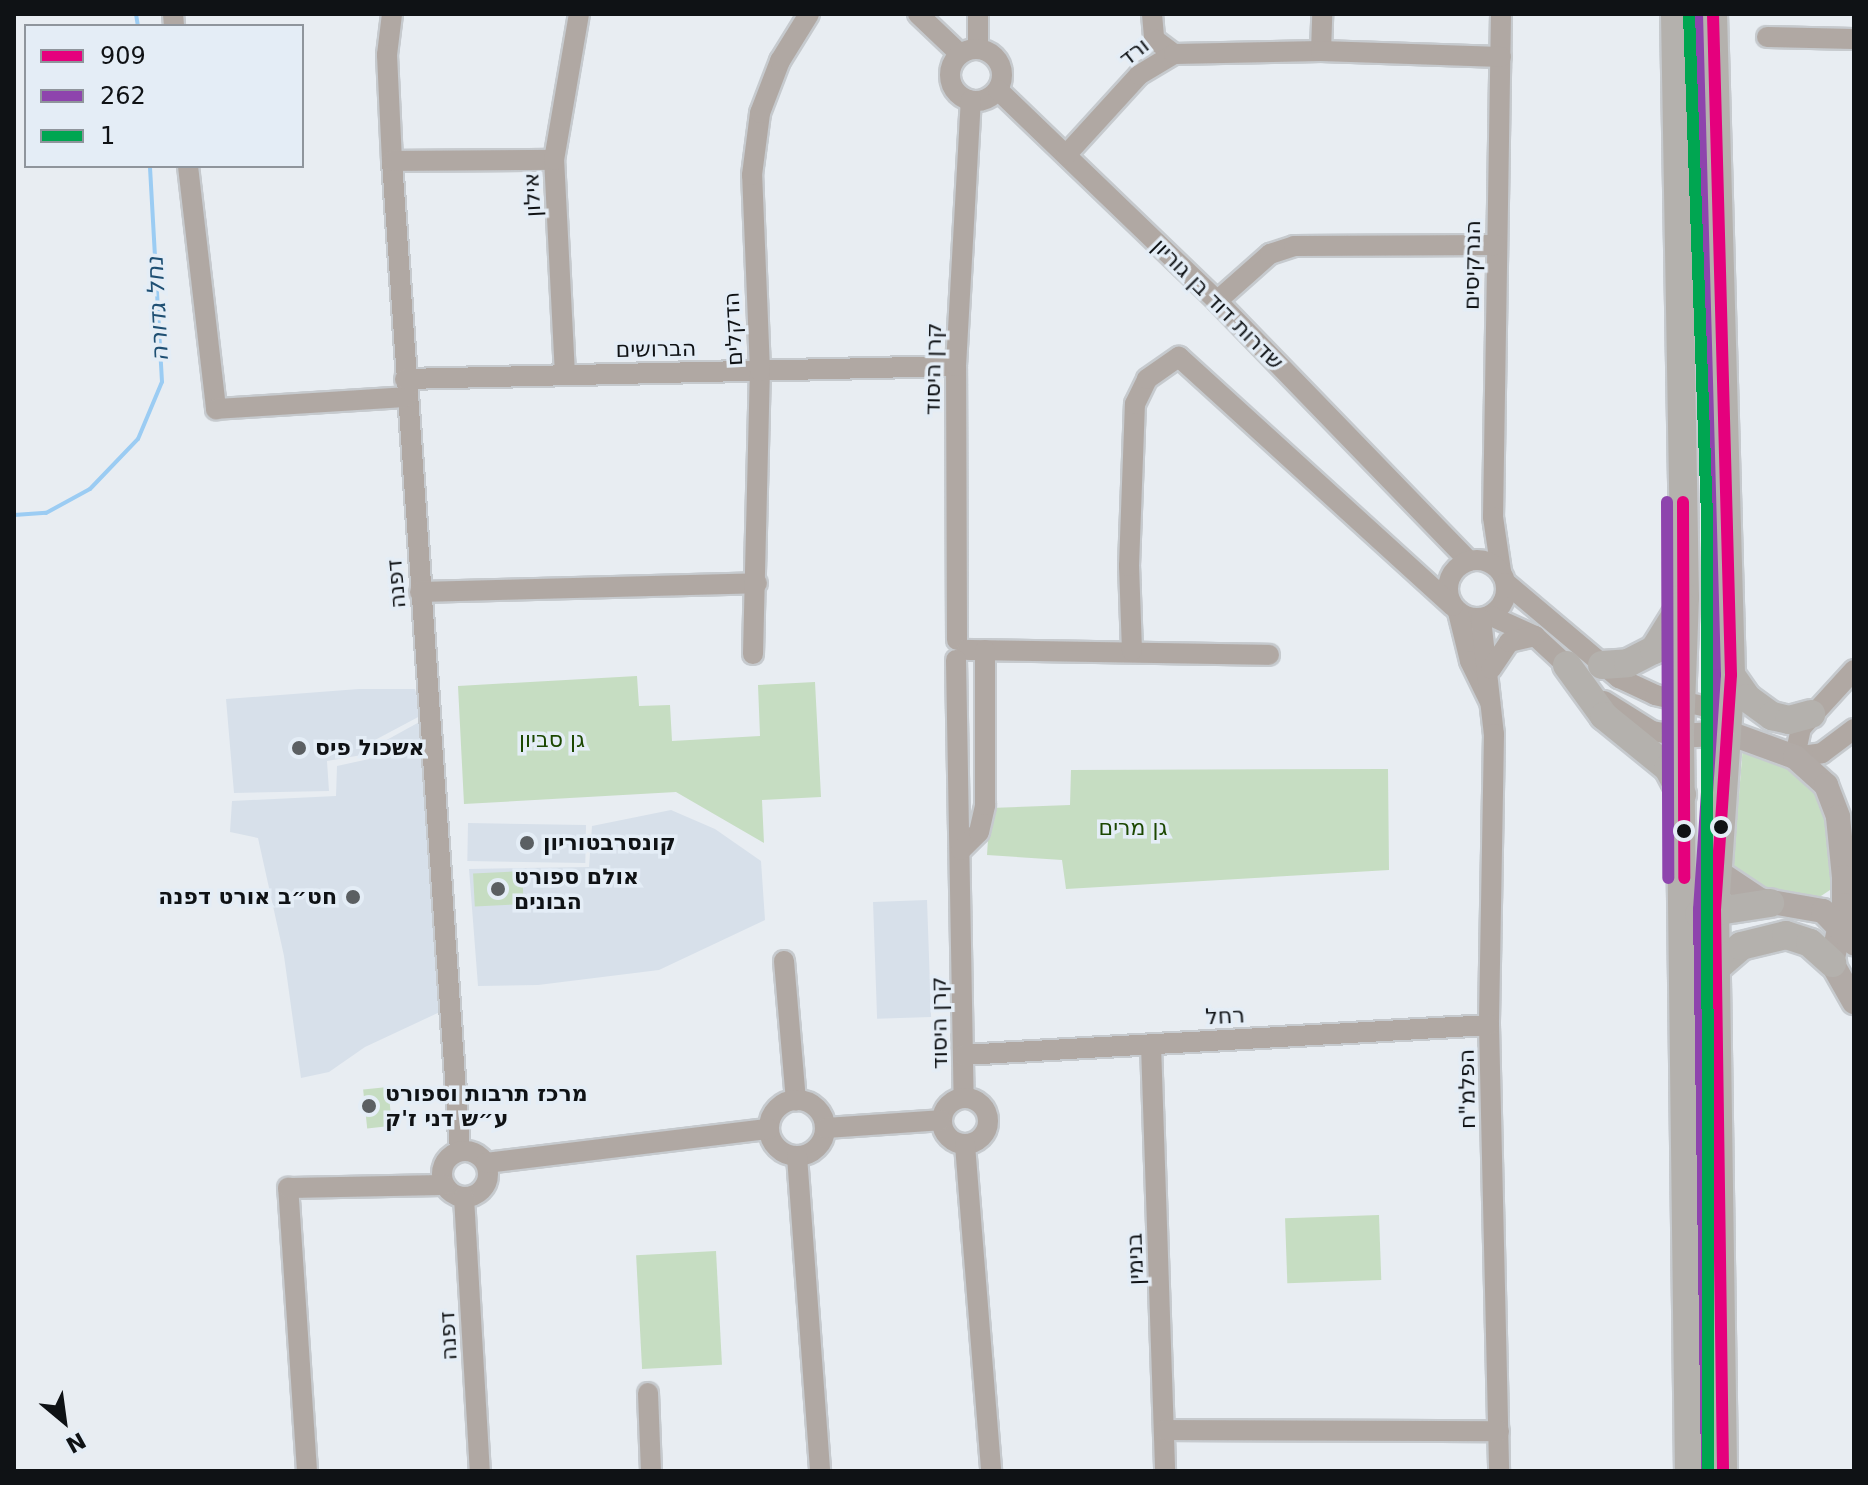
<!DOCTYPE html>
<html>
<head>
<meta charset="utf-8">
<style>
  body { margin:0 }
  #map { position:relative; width:1868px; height:1485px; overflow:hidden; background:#e8edf2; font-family:"DejaVu Sans","Noto Sans Hebrew",sans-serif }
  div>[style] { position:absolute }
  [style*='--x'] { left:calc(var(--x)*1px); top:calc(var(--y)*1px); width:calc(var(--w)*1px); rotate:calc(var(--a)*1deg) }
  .built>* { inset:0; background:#d7e0ea; transform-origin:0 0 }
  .green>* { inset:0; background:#c6ddc2; transform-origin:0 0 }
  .stream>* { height:4px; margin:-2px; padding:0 2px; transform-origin:2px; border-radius:2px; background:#9bccf3 }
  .roads { filter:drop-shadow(2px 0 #c6cace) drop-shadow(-2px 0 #c6cace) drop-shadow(0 2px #c6cace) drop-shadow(0 -2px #c6cace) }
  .minor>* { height:20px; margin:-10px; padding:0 10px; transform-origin:10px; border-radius:10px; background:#b0a8a3 }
  .minor>.ring { margin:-10px; padding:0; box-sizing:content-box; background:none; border:20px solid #b0a8a3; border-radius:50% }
  .major>* { height:24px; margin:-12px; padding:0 12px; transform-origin:12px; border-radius:12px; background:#b1aaa6 }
  .highway>* { height:28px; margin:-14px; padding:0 14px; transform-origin:14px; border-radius:14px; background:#b4b1ad }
  .bus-1>* { height:12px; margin:-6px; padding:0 6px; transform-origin:6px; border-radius:6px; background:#e5007d }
  .bus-2>* { height:12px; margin:-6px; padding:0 6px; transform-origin:6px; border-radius:6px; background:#8e44ad }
  .bus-3>* { height:12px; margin:-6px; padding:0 6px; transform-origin:6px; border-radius:6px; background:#00a651 }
  .dots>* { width:22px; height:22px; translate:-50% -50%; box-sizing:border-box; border:4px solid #e4edf6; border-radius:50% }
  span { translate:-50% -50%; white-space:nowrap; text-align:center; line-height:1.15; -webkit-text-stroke:7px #e4edf6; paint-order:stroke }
  .street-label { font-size:22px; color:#0f1215 }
  .park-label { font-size:22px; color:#1b4701 }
  .poi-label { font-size:22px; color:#0f1215; font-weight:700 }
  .left { translate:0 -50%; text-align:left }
  .right { translate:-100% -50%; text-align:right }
  .water-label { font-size:24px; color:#1e4f73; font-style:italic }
  .frame { position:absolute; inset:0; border:16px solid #0f1215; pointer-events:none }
  .legend { position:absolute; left:24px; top:24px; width:280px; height:144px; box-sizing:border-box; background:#e4edf6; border:2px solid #8f959c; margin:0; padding:10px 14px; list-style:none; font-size:24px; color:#0f1215 }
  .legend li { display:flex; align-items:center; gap:16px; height:40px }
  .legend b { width:40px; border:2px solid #8f959c }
  .north { position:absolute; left:24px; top:1381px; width:80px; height:80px; -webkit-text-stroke:6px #e4edf6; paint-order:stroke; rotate:151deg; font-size:22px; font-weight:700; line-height:32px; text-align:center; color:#0f1215 }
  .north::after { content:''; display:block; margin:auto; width:28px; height:36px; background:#0f1215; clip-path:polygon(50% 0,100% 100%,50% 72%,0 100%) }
</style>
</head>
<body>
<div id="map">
  <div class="built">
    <div style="clip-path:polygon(359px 689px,415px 689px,422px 715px,375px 740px,362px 755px,327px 761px,329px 791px,234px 793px,226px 699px)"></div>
    <div style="clip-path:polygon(423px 720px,442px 1011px,365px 1047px,329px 1072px,301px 1078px,284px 956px,258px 838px,230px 832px,232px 801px,336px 796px,337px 766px,369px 759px,383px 742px)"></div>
    <div style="clip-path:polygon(671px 810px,715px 829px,761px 861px,765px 920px,659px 970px,538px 985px,478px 986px,469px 869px,589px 867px,592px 826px)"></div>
    <div style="left:468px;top:823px;width:118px;height:38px;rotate:1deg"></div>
    <div style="left:927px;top:900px;width:117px;height:54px;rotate:88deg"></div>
  </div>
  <div class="green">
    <div style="clip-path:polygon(637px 676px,639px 706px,670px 705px,672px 741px,760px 736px,758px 685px,815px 682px,821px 797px,762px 800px,764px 843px,676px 792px,464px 804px,458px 686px)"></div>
    <div style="clip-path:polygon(1743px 745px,1788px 762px,1830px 802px,1833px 888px,1818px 898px,1775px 895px,1733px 869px)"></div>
    <div style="clip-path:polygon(1388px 769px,1389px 870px,1066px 889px,1062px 860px,987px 855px,990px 808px,1070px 805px,1071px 770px)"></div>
    <div style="left:522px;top:871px;width:33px;height:49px;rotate:87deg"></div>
    <div style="left:388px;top:1087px;width:39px;height:25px;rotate:84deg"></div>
    <div style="left:1379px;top:1215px;width:65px;height:94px;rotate:88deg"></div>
    <div style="left:716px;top:1251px;width:114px;height:80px;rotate:87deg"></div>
  </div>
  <div class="stream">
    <div style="--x:136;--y:14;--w:12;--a:81"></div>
    <div style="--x:14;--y:515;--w:32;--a:-4"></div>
    <div style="--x:46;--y:513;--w:50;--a:-28.6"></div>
    <div style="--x:90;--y:489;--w:69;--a:-46.2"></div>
    <div style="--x:138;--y:439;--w:62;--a:-67.2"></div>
    <div style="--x:162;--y:382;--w:216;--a:-93.2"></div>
  </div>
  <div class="roads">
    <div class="minor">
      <div style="--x:173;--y:14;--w:12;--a:85"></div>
      <div style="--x:392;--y:14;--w:41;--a:97"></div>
      <div style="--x:387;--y:55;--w:106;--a:87.3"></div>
      <div style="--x:392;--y:161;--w:991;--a:86.07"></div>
      <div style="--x:918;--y:14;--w:58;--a:43.6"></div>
      <div style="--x:1152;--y:14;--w:25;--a:85"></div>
      <div style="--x:1154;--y:39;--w:25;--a:37"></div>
      <div style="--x:1501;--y:14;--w:503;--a:90.91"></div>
      <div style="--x:1493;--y:517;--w:55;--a:81.6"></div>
      <div style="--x:1767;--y:37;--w:87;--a:1.3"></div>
      <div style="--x:978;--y:48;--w:34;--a:-90"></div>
      <div class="ring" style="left:950px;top:49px;width:32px;height:32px"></div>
      <div style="--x:1321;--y:51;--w:37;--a:-88"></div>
      <div style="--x:998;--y:90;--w:304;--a:43.9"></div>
      <div style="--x:1217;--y:301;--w:362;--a:45.9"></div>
      <div style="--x:1066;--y:155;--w:108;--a:-47.6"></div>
      <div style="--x:1139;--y:75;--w:41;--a:-31"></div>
      <div style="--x:1174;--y:54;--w:147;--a:-1.2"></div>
      <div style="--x:1321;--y:51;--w:180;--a:1.9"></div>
      <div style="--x:392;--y:161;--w:162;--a:-0.4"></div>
      <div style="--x:188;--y:166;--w:245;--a:83.4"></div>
      <div style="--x:216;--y:409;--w:191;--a:-3.6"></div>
      <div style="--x:1217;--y:301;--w:71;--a:-41.6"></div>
      <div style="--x:1270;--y:254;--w:25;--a:-18"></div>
      <div style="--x:1294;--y:246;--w:202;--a:-0.3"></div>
      <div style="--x:565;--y:375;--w:215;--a:-92.9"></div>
      <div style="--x:554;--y:160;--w:148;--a:-80.3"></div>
      <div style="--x:405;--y:379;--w:551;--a:-1.35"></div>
      <div class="ring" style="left:1448px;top:560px;width:38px;height:38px"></div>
      <div style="--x:1506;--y:583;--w:148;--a:40.1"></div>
      <div style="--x:1619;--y:678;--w:40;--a:25"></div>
      <div style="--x:1655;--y:695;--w:53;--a:13"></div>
      <div style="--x:1707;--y:707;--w:34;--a:50"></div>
      <div style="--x:420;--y:592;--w:337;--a:-1.5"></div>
      <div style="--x:1458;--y:612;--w:50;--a:76.2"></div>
      <div style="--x:1470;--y:661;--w:46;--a:64"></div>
      <div style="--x:1491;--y:616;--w:48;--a:24.4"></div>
      <div style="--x:1535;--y:636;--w:54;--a:42.8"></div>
      <div style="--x:1481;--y:619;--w:116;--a:83.6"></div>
      <div style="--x:1494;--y:734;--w:291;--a:91"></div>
      <div style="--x:1489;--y:1025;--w:446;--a:88.7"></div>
      <div style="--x:957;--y:640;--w:274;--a:-90.2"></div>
      <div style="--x:956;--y:366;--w:266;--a:-86.8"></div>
      <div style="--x:967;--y:650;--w:302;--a:0.9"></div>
      <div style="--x:1132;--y:651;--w:85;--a:-92"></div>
      <div style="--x:1129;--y:566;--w:162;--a:-87.9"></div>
      <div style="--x:1135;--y:404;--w:28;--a:-64"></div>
      <div style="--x:1147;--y:379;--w:39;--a:-35"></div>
      <div style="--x:1179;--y:357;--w:370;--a:42.3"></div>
      <div style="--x:753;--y:654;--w:283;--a:-88.6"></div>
      <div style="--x:760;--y:371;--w:196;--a:-92.3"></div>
      <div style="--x:752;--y:175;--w:63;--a:-82.6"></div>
      <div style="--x:760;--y:113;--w:56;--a:-69"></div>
      <div style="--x:780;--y:61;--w:55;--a:-58.3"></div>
      <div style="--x:956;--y:660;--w:437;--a:89"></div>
      <div style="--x:1491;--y:669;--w:32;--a:-56"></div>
      <div style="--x:1509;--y:642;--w:27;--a:-13"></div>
      <div style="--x:1854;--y:670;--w:79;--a:132.4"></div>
      <div style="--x:1801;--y:728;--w:30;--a:102"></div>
      <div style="--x:1795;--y:757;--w:27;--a:-8"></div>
      <div style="--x:1822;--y:753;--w:40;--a:-37"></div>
      <div style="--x:1604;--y:701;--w:57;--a:32"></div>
      <div style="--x:1652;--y:731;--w:28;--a:10"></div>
      <div style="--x:961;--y:850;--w:25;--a:-45"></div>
      <div style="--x:979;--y:832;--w:28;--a:-77"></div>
      <div style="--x:985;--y:805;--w:155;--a:-90"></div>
      <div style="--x:784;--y:961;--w:140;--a:85.1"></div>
      <div style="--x:1151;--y:1045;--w:426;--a:88.1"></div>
      <div style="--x:963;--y:1055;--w:527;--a:-3.26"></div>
      <div class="ring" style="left:942px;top:1098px;width:26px;height:26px"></div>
      <div class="ring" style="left:769px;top:1100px;width:36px;height:36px"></div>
      <div style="--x:825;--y:1128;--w:116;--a:-3.9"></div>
      <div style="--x:965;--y:1145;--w:327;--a:85.4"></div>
      <div class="ring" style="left:442px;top:1151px;width:26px;height:26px"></div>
      <div style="--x:797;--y:1156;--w:316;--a:85.8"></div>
      <div style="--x:486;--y:1163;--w:285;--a:-6.9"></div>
      <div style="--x:464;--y:1197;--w:274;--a:86.7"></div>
      <div style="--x:648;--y:1393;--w:78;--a:87.8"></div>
      <div style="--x:1166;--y:1430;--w:333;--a:0.2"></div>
      <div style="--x:307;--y:1471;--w:284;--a:-93.8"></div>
      <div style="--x:288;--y:1188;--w:156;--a:-1.1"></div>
    </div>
    <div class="major">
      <div style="--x:1680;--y:736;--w:49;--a:-3.5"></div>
      <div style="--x:1729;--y:733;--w:70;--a:20"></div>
      <div style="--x:1795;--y:757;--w:42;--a:42.1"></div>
      <div style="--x:1826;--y:785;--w:34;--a:69"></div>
      <div style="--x:1838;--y:817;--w:60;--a:84.3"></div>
      <div style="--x:1844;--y:877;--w:28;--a:90"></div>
      <div style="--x:1844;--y:905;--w:59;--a:101.7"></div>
      <div style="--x:1832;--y:963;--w:45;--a:60.6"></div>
      <div style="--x:1718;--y:872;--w:50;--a:33.7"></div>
      <div style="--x:1760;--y:900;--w:64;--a:9.9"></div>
      <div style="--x:1823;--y:911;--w:45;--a:45.9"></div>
    </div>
    <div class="highway">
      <div style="--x:1675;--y:14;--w:583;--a:89.02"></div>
      <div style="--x:1685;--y:597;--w:139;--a:92.1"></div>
      <div style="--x:1680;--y:736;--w:735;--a:89.3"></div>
      <div style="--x:1713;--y:14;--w:661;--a:88.44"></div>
      <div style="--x:1731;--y:675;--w:235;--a:93.9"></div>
      <div style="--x:1715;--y:909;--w:562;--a:89.18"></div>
      <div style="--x:1567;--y:665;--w:63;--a:54"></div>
      <div style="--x:1604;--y:716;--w:82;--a:39.1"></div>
      <div style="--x:1668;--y:768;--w:30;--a:62"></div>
      <div style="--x:1602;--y:665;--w:26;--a:-4"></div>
      <div style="--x:1628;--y:663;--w:29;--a:-27"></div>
      <div style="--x:1654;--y:650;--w:53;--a:-58.1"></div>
      <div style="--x:1731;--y:675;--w:28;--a:55"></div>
      <div style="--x:1747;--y:698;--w:31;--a:36"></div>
      <div style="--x:1772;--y:716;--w:17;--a:13"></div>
      <div style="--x:1789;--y:720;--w:23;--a:-15"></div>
      <div style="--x:1699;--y:914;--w:72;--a:-8.8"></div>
      <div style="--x:1716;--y:968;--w:33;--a:-41"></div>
      <div style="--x:1741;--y:946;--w:46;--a:-13.7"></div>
      <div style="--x:1786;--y:935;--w:25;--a:18"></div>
      <div style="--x:1810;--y:943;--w:30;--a:42"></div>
    </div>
  </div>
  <div class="bus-1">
    <div style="--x:1713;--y:14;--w:661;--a:88.44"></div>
    <div style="--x:1731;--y:675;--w:235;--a:93.9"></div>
    <div style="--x:1715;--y:909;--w:562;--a:89.18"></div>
    <div style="--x:1683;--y:502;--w:376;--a:89.8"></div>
  </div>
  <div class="bus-2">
    <div style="--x:1697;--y:14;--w:661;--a:88.44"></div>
    <div style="--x:1715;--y:675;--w:235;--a:93.9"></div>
    <div style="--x:1699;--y:909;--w:562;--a:89.18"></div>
    <div style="--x:1667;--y:502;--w:376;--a:89.8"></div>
  </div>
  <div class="bus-3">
    <div style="--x:1689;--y:14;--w:504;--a:87.95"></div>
    <div style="--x:1707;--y:518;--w:953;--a:89.94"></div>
  </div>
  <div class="dots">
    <div style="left:299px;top:748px;background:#5b5f62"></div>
    <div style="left:1721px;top:827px;background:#0f1215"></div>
    <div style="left:1684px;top:831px;background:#0f1215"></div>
    <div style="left:527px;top:843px;background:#5b5f62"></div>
    <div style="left:498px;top:889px;background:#5b5f62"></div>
    <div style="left:353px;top:897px;background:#5b5f62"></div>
    <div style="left:369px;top:1106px;background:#5b5f62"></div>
  </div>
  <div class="street-label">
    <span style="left:1134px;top:52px;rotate:-38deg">ורד</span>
    <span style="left:532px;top:195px;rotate:-93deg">אילון</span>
    <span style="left:1472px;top:265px;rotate:-89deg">הנרקיסים</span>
    <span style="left:1218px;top:304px;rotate:45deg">שדרות דוד בן גוריון</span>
    <span style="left:733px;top:329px;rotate:-93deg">הדקלים</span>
    <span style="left:656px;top:349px;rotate:-1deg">הברושים</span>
    <span style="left:933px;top:369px;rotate:-89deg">קרן היסוד</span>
    <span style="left:396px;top:584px;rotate:-95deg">דפנה</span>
    <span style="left:1225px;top:1016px;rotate:-3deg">רחל</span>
    <span style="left:939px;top:1023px;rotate:-91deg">קרן היסוד</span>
    <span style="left:1467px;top:1089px;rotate:-91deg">הפלמ"ח</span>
    <span style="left:1135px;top:1259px;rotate:-92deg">בנימין</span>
    <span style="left:448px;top:1336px;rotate:-93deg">דפנה</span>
  </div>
  <div class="park-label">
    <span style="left:552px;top:740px">גן סביון</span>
    <span style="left:1133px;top:828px">גן מרים</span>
  </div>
  <div class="poi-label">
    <span class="left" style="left:315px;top:748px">אשכול פיס</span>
    <span class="left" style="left:543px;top:843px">קונסרבטוריון</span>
    <span class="left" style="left:514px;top:889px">אולם ספורט<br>הבונים</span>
    <span class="right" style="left:337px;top:897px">חט״ב אורט דפנה</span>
    <span class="left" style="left:385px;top:1106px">מרכז תרבות וספורט<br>ע״ש דני ז'ק</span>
  </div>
  <div class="water-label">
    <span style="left:158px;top:309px;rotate:-93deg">נחל גדורה</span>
  </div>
  <div class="frame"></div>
  <ul class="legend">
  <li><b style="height:10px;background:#e5007d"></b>909</li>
  <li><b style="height:10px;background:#8e44ad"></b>262</li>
  <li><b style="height:10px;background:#00a651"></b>1</li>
  </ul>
  <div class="north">N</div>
</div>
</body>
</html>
